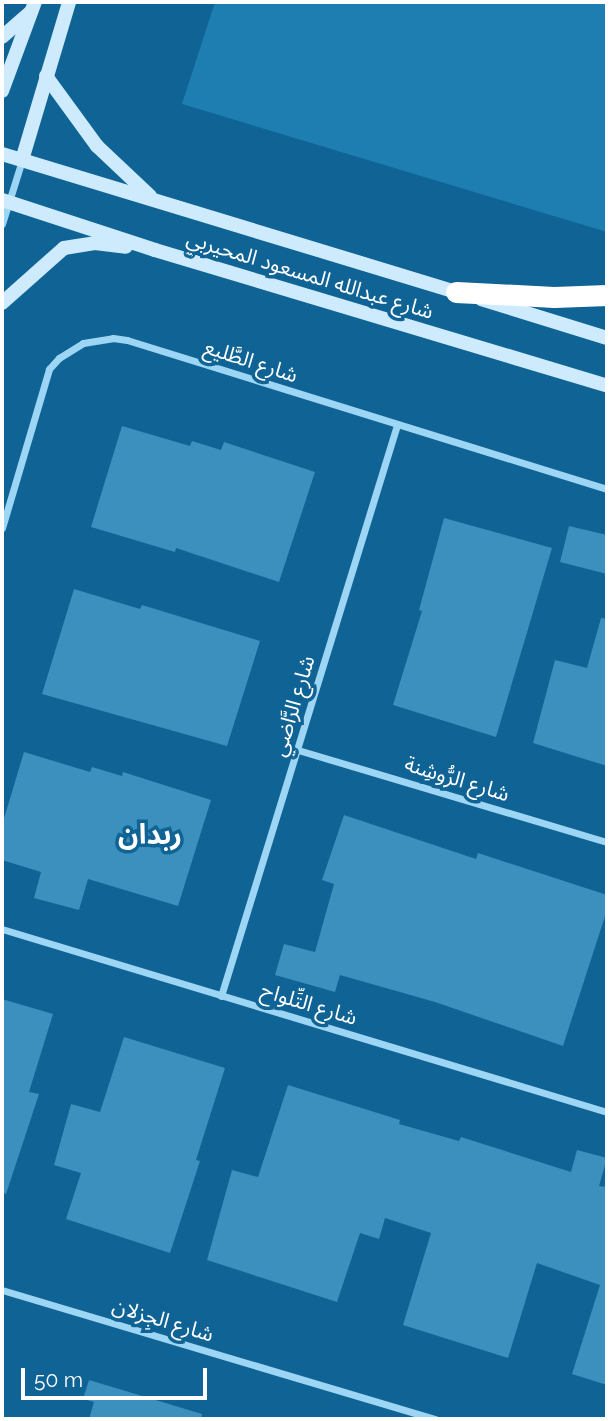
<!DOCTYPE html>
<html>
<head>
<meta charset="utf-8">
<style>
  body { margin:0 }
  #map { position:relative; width:609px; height:1421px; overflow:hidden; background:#0f6395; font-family:Raleway,"Noto Sans Arabic",sans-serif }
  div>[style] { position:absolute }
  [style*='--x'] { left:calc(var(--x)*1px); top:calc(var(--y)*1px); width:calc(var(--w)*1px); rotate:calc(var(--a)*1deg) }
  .green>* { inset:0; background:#1e7eb2 }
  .building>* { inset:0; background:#3c90be }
  .street>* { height:7px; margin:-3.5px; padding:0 3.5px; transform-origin:3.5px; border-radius:3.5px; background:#9dd5f4 }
  .secondary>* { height:14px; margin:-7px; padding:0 7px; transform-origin:7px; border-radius:7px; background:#cdebfd }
  .highway>* { height:21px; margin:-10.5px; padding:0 10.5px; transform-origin:10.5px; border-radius:10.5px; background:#fff }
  span { translate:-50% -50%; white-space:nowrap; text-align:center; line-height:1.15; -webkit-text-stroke:7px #0f6395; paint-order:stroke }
  .street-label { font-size:21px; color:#fff }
  .district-label { font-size:28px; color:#fff; font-weight:700 }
  .frame { position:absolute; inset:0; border:4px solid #fff; pointer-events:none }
  .scale { position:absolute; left:21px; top:1368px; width:186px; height:32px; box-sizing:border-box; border:4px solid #fff; border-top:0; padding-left:9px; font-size:21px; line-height:24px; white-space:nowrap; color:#fff; -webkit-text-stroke:5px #0f6395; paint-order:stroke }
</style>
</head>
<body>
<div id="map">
  <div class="green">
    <div style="clip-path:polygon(215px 2px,607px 2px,607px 232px,182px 104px)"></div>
  </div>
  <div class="building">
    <div style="clip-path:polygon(122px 426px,190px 446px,192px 441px,221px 450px,224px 442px,315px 472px,279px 582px,176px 548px,175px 552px,91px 527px)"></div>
    <div style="clip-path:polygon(444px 518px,552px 548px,496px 737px,393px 705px,422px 611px,419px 610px)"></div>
    <div style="clip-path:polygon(569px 526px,607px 535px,607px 574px,560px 562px)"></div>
    <div style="clip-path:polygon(74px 589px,140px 609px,142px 605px,260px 641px,227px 746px,42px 694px)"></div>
    <div style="clip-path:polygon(601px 618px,607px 619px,607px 766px,533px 743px,555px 660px,587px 668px)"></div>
    <div style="clip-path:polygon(24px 752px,90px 772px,92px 767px,122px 776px,123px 772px,211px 800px,178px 906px,88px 879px,79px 910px,34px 898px,41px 872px,2px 860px,2px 825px)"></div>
    <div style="clip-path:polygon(344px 815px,476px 859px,478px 853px,607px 895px,607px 910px,563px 1046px,435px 1002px,340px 975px,335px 992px,275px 975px,284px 944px,315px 952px,334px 884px,322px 880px)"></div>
    <div style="clip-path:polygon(2px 999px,53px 1014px,29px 1092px,39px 1094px,6px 1194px,2px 1193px)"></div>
    <div style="clip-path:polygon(124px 1037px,225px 1068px,196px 1160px,200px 1161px,170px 1253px,66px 1219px,81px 1173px,54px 1165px,71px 1104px,100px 1112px)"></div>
    <div style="clip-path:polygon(288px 1085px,400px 1120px,399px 1124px,459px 1141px,461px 1137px,571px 1172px,577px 1150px,607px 1158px,599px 1186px,607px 1187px,607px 1385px,572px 1374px,600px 1285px,537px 1263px,508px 1358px,403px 1325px,431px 1233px,385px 1218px,379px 1239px,360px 1233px,337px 1302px,207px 1260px,232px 1170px,258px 1177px)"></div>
    <div style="clip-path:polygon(89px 1380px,202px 1414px,201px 1419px,89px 1419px,94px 1402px,83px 1399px)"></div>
  </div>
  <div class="street">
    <div style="--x:2;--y:224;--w:67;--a:-72.6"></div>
    <div style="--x:2;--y:528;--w:166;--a:-73.5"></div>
    <div style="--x:49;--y:369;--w:15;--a:-48"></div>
    <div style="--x:59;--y:358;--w:28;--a:-32"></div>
    <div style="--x:83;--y:343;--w:30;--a:-9"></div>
    <div style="--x:113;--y:338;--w:14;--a:8"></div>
    <div style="--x:127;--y:340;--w:503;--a:17.25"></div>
    <div style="--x:298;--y:750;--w:322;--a:16.6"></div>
    <div style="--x:2;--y:929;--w:632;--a:16.83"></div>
    <div style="--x:221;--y:996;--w:598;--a:-72.87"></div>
    <div style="--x:2;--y:1290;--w:452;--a:16.6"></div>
  </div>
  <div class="secondary">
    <div style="--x:2;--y:37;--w:38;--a:-41"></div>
    <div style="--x:46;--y:76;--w:87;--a:53.9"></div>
    <div style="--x:97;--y:146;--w:73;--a:43.3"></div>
    <div style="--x:2;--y:91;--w:95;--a:-69.7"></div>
    <div style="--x:2;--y:154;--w:481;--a:16.9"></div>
    <div style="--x:22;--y:160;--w:165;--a:-73.4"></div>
    <div style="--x:2;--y:200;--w:161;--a:18.1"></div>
    <div style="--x:155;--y:250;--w:472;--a:16.7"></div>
    <div style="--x:481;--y:299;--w:132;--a:17.2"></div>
    <div style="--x:2;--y:303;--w:83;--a:-41.6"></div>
    <div style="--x:64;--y:248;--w:31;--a:-9"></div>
    <div style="--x:95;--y:243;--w:31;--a:7"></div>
  </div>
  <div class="highway">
    <div style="--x:456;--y:292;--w:98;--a:2.9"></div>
    <div style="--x:554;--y:297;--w:53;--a:-2.2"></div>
  </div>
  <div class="street-label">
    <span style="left:310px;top:275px;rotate:17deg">شارع عبدالله المسعود المحيربي</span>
    <span style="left:251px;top:361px;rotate:18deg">شارع الطَّليع</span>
    <span style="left:293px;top:706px;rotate:-73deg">شارع الرَّاضي</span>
    <span style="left:457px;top:779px;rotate:17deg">شارع الرُّوشِنة</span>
    <span style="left:309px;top:1004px;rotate:17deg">شارع التِّلواح</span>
    <span style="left:163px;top:1320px;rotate:17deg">شارع الجِزلان</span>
  </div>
  <div class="district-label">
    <span style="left:150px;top:835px">ربدان</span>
  </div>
  <div class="frame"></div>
  <div class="scale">50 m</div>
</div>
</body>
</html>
